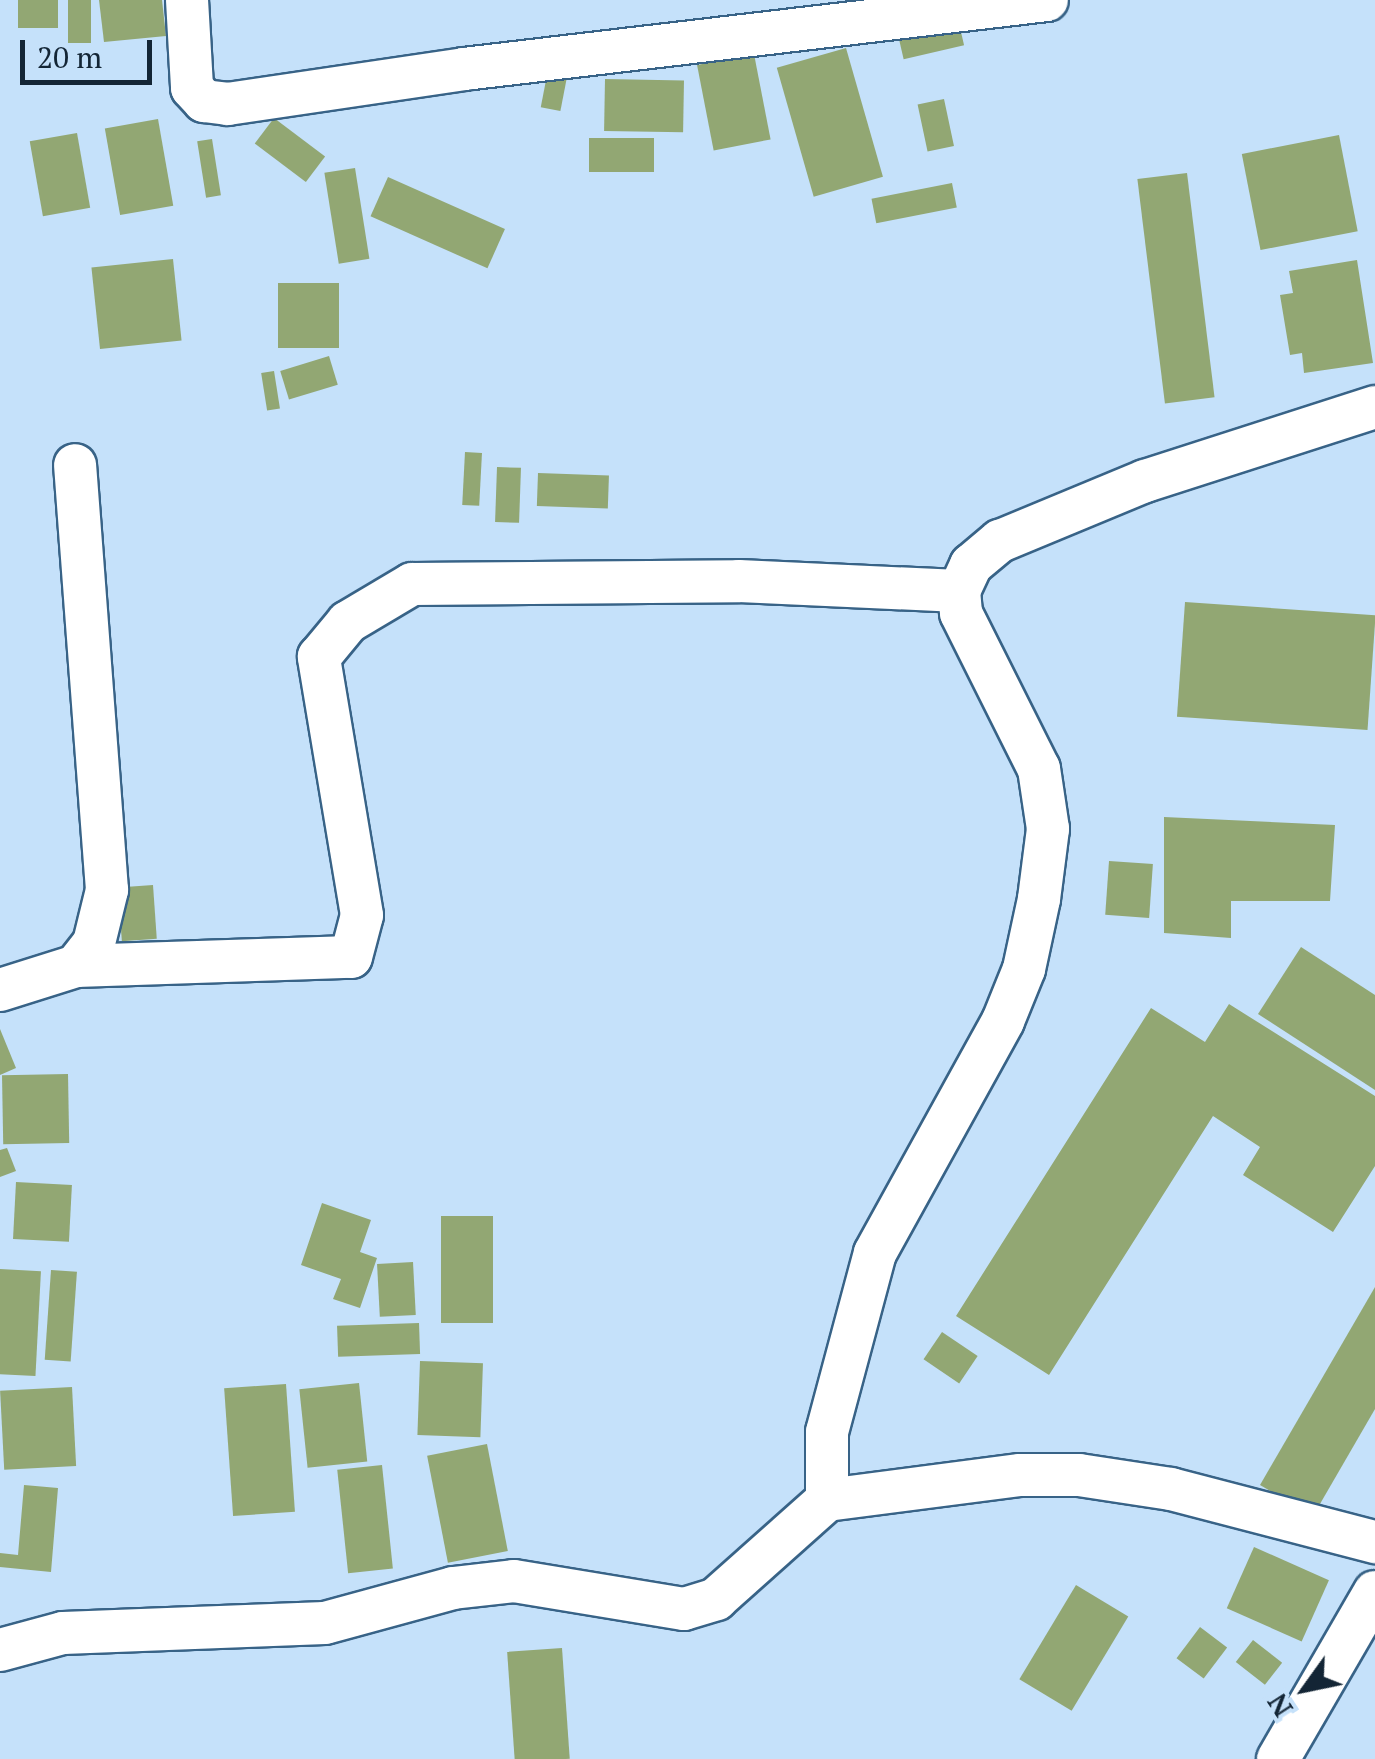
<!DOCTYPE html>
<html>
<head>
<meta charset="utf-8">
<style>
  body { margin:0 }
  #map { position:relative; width:1375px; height:1759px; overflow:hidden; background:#c5e1fa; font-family:"PT Serif",serif }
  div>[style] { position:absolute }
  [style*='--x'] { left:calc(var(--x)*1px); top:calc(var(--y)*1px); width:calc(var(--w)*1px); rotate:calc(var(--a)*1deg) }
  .building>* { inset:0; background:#92a773; transform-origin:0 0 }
  .roads { filter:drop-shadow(2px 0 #386387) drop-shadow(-2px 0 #386387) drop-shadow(0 2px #386387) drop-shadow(0 -2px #386387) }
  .minor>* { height:42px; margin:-21px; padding:0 21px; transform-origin:21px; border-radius:21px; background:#fff }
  span { translate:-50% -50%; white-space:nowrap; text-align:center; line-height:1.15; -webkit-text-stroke:8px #c5e1fa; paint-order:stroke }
  .north { position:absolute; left:1255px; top:1639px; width:100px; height:100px; -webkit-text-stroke:8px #c5e1fa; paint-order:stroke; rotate:237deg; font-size:28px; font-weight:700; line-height:40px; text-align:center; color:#132535 }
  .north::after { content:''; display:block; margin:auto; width:35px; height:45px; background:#132535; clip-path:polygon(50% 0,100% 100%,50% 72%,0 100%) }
  .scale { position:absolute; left:20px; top:40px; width:132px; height:45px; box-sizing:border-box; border:5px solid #132535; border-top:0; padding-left:12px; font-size:30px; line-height:35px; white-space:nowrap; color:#132535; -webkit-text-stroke:8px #c5e1fa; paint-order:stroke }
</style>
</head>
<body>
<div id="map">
  <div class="building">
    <div style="left:18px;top:0;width:40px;height:28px"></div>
    <div style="left:68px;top:0;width:23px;height:43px"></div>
    <div style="clip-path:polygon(99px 0,162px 0,166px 36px,104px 42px)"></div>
    <div style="left:958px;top:19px;width:27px;height:62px;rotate:77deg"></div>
    <div style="left:846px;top:48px;width:134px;height:72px;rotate:74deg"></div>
    <div style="left:754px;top:54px;width:87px;height:58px;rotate:79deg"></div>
    <div style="left:548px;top:70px;width:20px;height:38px;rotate:11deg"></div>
    <div style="left:605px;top:79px;width:79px;height:52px;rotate:1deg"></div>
    <div style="left:944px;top:99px;width:48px;height:27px;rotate:78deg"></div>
    <div style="left:274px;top:118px;width:64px;height:32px;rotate:37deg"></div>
    <div style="left:158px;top:119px;width:88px;height:54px;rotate:80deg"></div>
    <div style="left:77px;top:133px;width:76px;height:48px;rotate:80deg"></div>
    <div style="left:1339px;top:135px;width:98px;height:99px;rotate:79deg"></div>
    <div style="left:589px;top:138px;width:65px;height:34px"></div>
    <div style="left:212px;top:139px;width:57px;height:15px;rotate:81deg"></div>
    <div style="left:355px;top:168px;width:92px;height:31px;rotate:81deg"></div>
    <div style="left:1187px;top:173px;width:226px;height:50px;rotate:83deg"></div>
    <div style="left:388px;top:177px;width:128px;height:43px;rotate:24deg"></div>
    <div style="left:952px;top:183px;width:25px;height:82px;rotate:79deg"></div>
    <div style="left:173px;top:259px;width:82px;height:82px;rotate:84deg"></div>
    <div style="clip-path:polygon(1357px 260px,1373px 363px,1304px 373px,1302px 353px,1290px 355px,1280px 295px,1293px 293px,1289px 271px)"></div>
    <div style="left:339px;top:283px;width:65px;height:61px;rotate:90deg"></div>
    <div style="left:329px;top:356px;width:30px;height:51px;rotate:73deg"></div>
    <div style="left:274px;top:371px;width:38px;height:13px;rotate:81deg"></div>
    <div style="left:465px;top:452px;width:17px;height:53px;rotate:3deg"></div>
    <div style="left:497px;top:467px;width:24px;height:55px;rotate:2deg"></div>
    <div style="left:538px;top:473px;width:71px;height:33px;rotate:2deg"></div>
    <div style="left:1185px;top:602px;width:191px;height:115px;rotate:4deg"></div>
    <div style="clip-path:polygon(1164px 817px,1335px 825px,1330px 901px,1231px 901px,1231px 938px,1164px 933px)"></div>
    <div style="left:1109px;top:861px;width:44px;height:54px;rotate:4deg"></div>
    <div style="left:153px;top:885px;width:54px;height:35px;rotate:86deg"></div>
    <div style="clip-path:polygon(1301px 947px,1375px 995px,1375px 1090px,1258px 1014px)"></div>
    <div style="clip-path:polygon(1229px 1004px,1375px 1096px,1375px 1166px,1333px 1232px,1243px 1175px,1260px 1147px,1213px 1116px,1049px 1375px,956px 1316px,1151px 1008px,1205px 1042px)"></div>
    <div style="clip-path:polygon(0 1029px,16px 1068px,0 1075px)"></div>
    <div style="left:68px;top:1074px;width:69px;height:66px;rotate:89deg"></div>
    <div style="clip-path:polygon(7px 1148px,16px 1171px,0 1177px,0 1150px)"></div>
    <div style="left:16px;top:1182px;width:56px;height:57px;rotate:3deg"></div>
    <div style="clip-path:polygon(322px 1203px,371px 1220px,360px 1252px,377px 1258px,360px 1308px,333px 1299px,341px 1279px,301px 1265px)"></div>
    <div style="left:441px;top:1216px;width:52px;height:107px"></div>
    <div style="left:413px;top:1262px;width:53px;height:36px;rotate:87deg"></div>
    <div style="left:0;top:1269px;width:41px;height:105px;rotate:3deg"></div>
    <div style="left:51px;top:1270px;width:26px;height:90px;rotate:4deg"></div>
    <div style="clip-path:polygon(1375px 1287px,1375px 1409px,1313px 1516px,1260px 1485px)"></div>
    <div style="left:419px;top:1323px;width:31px;height:82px;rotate:88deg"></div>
    <div style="left:942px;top:1332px;width:43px;height:33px;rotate:34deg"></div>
    <div style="left:420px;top:1361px;width:63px;height:74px;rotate:2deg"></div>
    <div style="left:359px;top:1383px;width:79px;height:60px;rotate:84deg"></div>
    <div style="left:286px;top:1384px;width:128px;height:62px;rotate:86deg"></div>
    <div style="left:72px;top:1387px;width:79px;height:72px;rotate:87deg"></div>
    <div style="left:487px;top:1444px;width:109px;height:61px;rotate:79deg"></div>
    <div style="left:382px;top:1465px;width:104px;height:45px;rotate:84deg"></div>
    <div style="clip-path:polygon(24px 1485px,58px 1488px,51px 1572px,0 1567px,0 1553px,18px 1555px)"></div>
    <div style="left:1254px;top:1547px;width:82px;height:67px;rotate:24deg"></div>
    <div style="left:1076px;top:1585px;width:61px;height:110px;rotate:31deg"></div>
    <div style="left:1200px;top:1627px;width:34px;height:39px;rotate:37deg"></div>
    <div style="left:1253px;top:1640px;width:37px;height:28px;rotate:38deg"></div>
    <div style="left:562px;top:1648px;width:111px;height:55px;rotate:86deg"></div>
  </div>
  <div class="roads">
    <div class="minor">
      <div style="--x:187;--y:0;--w:88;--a:86.7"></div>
      <div style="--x:192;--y:88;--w:18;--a:47"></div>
      <div style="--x:204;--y:101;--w:24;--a:7"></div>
      <div style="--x:228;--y:104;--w:239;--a:-8.4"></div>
      <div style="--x:464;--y:69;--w:587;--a:-6.75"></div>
      <div style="--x:76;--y:966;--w:275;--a:-1.9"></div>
      <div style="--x:351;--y:957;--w:43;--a:-75.3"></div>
      <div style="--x:362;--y:915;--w:262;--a:-99.5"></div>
      <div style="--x:319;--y:657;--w:45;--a:-50.4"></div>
      <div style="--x:348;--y:622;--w:74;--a:-30.7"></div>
      <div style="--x:412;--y:584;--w:327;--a:-0.5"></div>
      <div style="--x:739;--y:581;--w:220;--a:2.6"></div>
      <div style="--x:0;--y:990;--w:80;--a:-17.5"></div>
      <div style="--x:76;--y:966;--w:29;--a:-52"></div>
      <div style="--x:94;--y:943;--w:55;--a:-76.2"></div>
      <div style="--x:107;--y:890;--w:426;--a:-94.3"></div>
      <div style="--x:827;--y:1500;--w:68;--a:-90"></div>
      <div style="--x:827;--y:1432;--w:185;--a:-75"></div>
      <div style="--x:875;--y:1253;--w:265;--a:-61.1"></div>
      <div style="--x:1003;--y:1021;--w:56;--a:-68"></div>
      <div style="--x:1024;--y:969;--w:72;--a:-77.9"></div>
      <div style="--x:1039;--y:899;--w:71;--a:-82.7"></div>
      <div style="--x:1048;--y:829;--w:61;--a:-98.5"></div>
      <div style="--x:1039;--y:769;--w:174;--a:-116.6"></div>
      <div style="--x:961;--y:613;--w:22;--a:-95"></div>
      <div style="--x:959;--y:591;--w:29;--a:-65"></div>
      <div style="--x:971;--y:565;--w:38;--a:-40"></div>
      <div style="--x:1000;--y:541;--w:157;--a:-22.5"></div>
      <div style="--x:1145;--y:481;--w:242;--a:-17.8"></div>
      <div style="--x:0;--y:1650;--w:65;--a:-15.1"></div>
      <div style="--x:63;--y:1633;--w:262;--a:-2.2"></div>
      <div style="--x:325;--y:1623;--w:133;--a:-15.3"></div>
      <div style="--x:453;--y:1588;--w:61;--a:-6.5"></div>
      <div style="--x:514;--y:1581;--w:172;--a:9.4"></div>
      <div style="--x:684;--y:1609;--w:34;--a:-17"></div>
      <div style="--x:716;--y:1599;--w:149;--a:-41.7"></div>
      <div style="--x:827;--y:1500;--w:195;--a:-7.4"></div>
      <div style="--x:1020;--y:1475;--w:59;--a:0"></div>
      <div style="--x:1079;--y:1475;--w:93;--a:8.7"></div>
      <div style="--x:1171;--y:1489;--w:211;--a:14.6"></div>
      <div style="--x:1278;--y:1759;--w:193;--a:-59.9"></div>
    </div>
  </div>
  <div class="north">N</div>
  <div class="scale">20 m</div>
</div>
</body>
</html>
